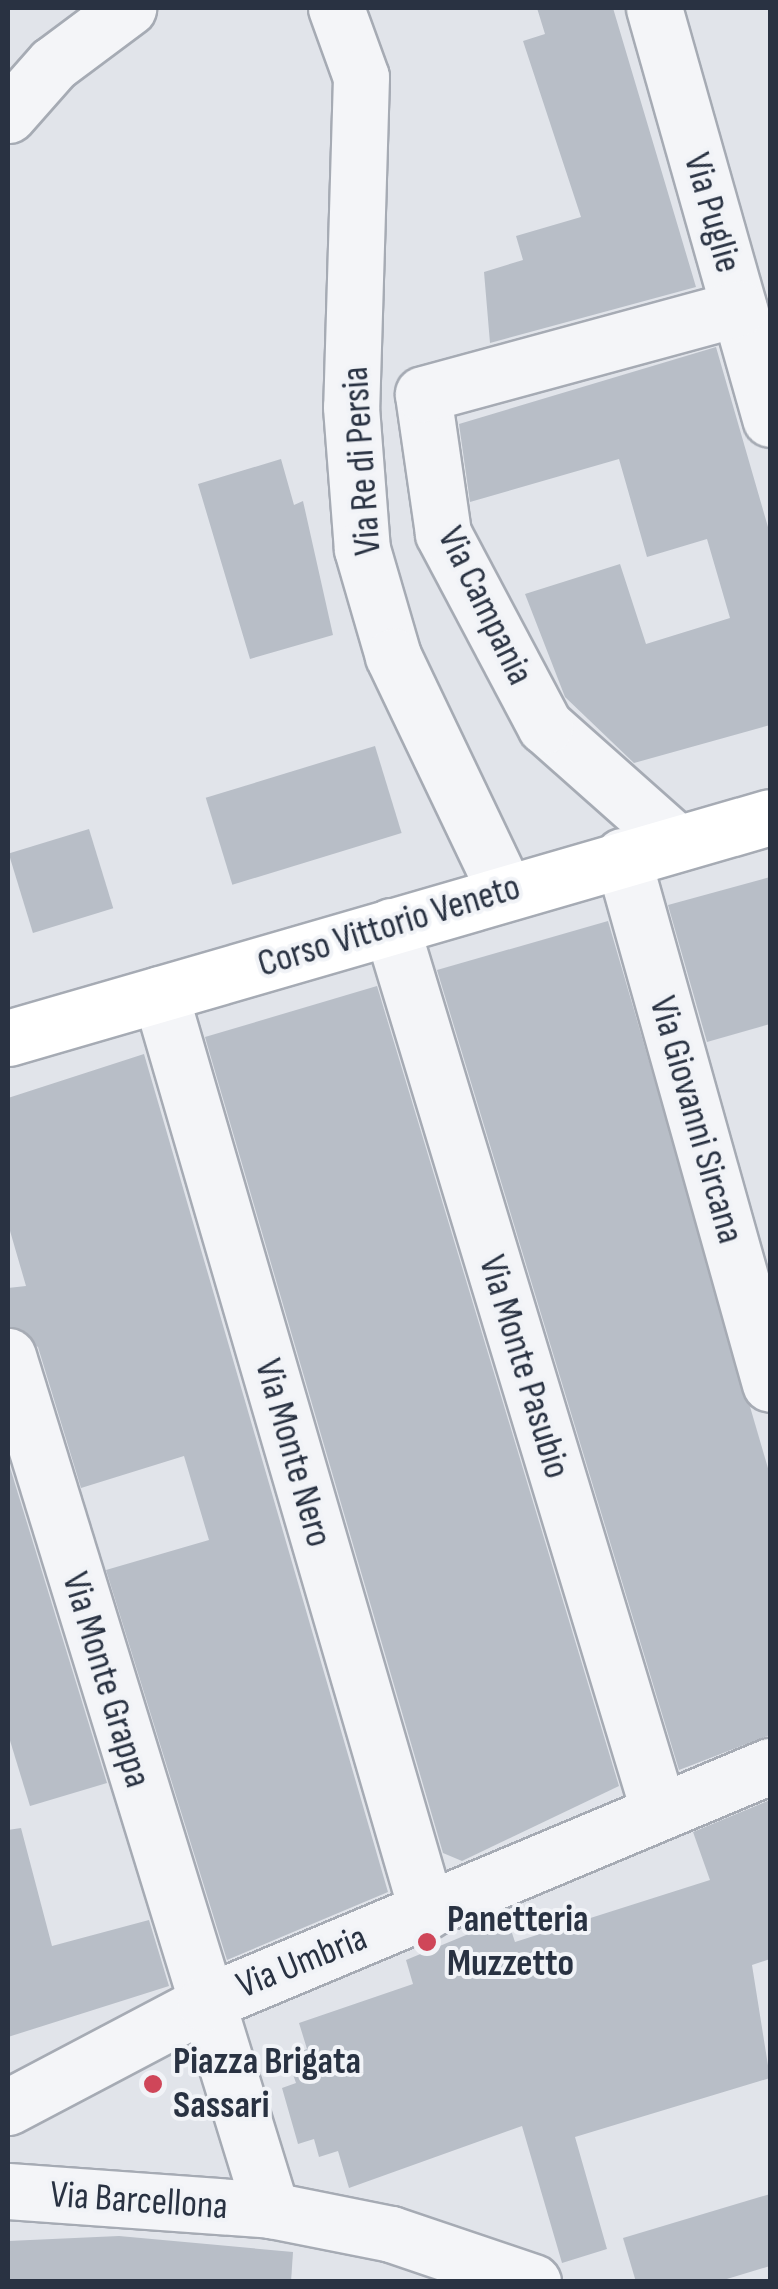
<!DOCTYPE html>
<html>
<head>
<meta charset="utf-8">
<style>
  body { margin:0 }
  #map { position:relative; width:778px; height:2289px; overflow:hidden; background:#e1e4ea; font-family:"Sofia Sans Condensed",sans-serif }
  div>[style] { position:absolute }
  [style*='--x'] { left:calc(var(--x)*1px); top:calc(var(--y)*1px); width:calc(var(--w)*1px); rotate:calc(var(--a)*1deg) }
  .building>* { inset:0; background:#b8bec7; transform-origin:0 0 }
  .roads { filter:drop-shadow(2px 0 #a6abb4) drop-shadow(-2px 0 #a6abb4) drop-shadow(0 2px #a6abb4) drop-shadow(0 -2px #a6abb4) }
  .minor>* { height:55px; margin:-27.5px; padding:0 27.5px; transform-origin:27.5px; border-radius:27.5px; background:#f4f5f8 }
  .tertiary>* { height:55px; margin:-27.5px; padding:0 27.5px; transform-origin:27.5px; border-radius:27.5px; background:#f4f5f8 }
  .secondary>* { height:55px; margin:-27.5px; padding:0 27.5px; transform-origin:27.5px; border-radius:27.5px; background:#fff }
  .dots>* { width:28px; height:28px; translate:-50% -50%; box-sizing:border-box; border:5px solid #f1f3f7; border-radius:50% }
  span { translate:-50% -50%; white-space:nowrap; text-align:center; line-height:1.15; -webkit-text-stroke:8px #f1f3f7; paint-order:stroke }
  .street-label { font-size:38px; color:#293242 }
  .poi-label { font-size:38px; color:#293242; font-weight:700 }
  .left { translate:0 -50%; text-align:left }
  .frame { position:absolute; inset:0; border:10px solid #293242; pointer-events:none }
</style>
</head>
<body>
<div id="map">
  <div class="building">
    <div style="clip-path:polygon(537px 8px,613px 8px,696px 287px,490px 343px,484px 272px,523px 260px,516px 236px,581px 217px,523px 41px,545px 34px)"></div>
    <div style="clip-path:polygon(716px 347px,770px 534px,770px 725px,634px 763px,565px 697px,525px 594px,620px 564px,646px 644px,730px 618px,707px 539px,647px 557px,619px 459px,470px 502px,459px 424px)"></div>
    <div style="clip-path:polygon(281px 459px,294px 505px,303px 501px,333px 635px,250px 659px,198px 484px)"></div>
    <div style="left:375px;top:746px;width:91px;height:177px;rotate:73deg"></div>
    <div style="left:89px;top:829px;width:83px;height:84px;rotate:73deg"></div>
    <div style="clip-path:polygon(770px 877px,770px 1024px,707px 1042px,668px 905px)"></div>
    <div style="clip-path:polygon(608px 921px,770px 1475px,770px 1735px,679px 1770px,437px 970px)"></div>
    <div style="clip-path:polygon(377px 986px,619px 1786px,462px 1861px,443px 1853px,205px 1037px)"></div>
    <div style="clip-path:polygon(144px 1054px,388px 1892px,227px 1960px,106px 1570px,209px 1540px,184px 1456px,81px 1488px,38px 1347px,8px 1326px,8px 1288px,26px 1286px,8px 1224px,8px 1098px)"></div>
    <div style="clip-path:polygon(8px 1461px,107px 1783px,30px 1806px,8px 1734px)"></div>
    <div style="clip-path:polygon(770px 1800px,770px 1959px,752px 1965px,770px 2078px,575px 2137px,607px 2249px,562px 2263px,522px 2126px,349px 2188px,338px 2151px,319px 2157px,314px 2139px,298px 2144px,282px 2088px,296px 2083px,287px 2057px,307px 2049px,299px 2023px,413px 1984px,406px 1960px,507px 1918px,515px 1942px,710px 1880px,693px 1832px)"></div>
    <div style="clip-path:polygon(21px 1828px,52px 1946px,149px 1920px,169px 1986px,8px 2037px,8px 1830px)"></div>
    <div style="clip-path:polygon(770px 2194px,770px 2266px,717px 2282px,636px 2282px,623px 2238px)"></div>
    <div style="clip-path:polygon(119px 2236px,293px 2252px,291px 2282px,8px 2282px,8px 2241px)"></div>
  </div>
  <div class="roads">
    <div class="minor">
      <div style="--x:336;--y:8;--w:73;--a:70.1"></div>
      <div style="--x:361;--y:77;--w:330;--a:91.7"></div>
      <div style="--x:351;--y:407;--w:142;--a:85.6"></div>
      <div style="--x:362;--y:549;--w:111;--a:73.8"></div>
      <div style="--x:393;--y:656;--w:260;--a:64.5"></div>
      <div style="--x:654;--y:8;--w:427;--a:74.2"></div>
      <div style="--x:8;--y:115;--w:68;--a:-48.6"></div>
      <div style="--x:53;--y:64;--w:94;--a:-36.7"></div>
      <div style="--x:677;--y:843;--w:176;--a:-138.4"></div>
      <div style="--x:545;--y:726;--w:218;--a:-117.9"></div>
      <div style="--x:443;--y:533;--w:140;--a:-98.2"></div>
      <div style="--x:423;--y:394;--w:327;--a:-15.2"></div>
      <div style="--x:622;--y:856;--w:548;--a:74.34"></div>
      <div style="--x:391;--y:926;--w:922;--a:73.16"></div>
      <div style="--x:160;--y:994;--w:955;--a:73.77"></div>
      <div style="--x:8;--y:1356;--w:894;--a:72.88"></div>
      <div style="--x:8;--y:2107;--w:223;--a:-27.8"></div>
      <div style="--x:205;--y:2003;--w:613;--a:-22.76"></div>
    </div>
    <div class="tertiary">
      <div style="--x:8;--y:2191;--w:264;--a:4.1"></div>
      <div style="--x:271;--y:2210;--w:122;--a:11.3"></div>
      <div style="--x:391;--y:2234;--w:150;--a:18.7"></div>
    </div>
    <div class="secondary">
      <div style="--x:8;--y:1038;--w:793;--a:-16.17"></div>
    </div>
  </div>
  <div class="dots">
    <div style="left:427px;top:1942px;background:#cf4659"></div>
    <div style="left:153px;top:2084px;background:#cf4659"></div>
  </div>
  <div class="street-label">
    <span style="left:712px;top:213px;rotate:74deg">Via Puglie</span>
    <span style="left:362px;top:461px;rotate:-94deg">Via Re di Persia</span>
    <span style="left:485px;top:606px;rotate:64deg">Via Campania</span>
    <span style="left:389px;top:926px;rotate:-17deg">Corso Vittorio Veneto</span>
    <span style="left:696px;top:1120px;rotate:74deg">Via Giovanni Sircana</span>
    <span style="left:524px;top:1367px;rotate:73deg">Via Monte Pasubio</span>
    <span style="left:293px;top:1453px;rotate:74deg">Via Monte Nero</span>
    <span style="left:106px;top:1680px;rotate:73deg">Via Monte Grappa</span>
    <span style="left:302px;top:1962px;rotate:-22deg">Via Umbria</span>
    <span style="left:139px;top:2201px;rotate:4deg">Via Barcellona</span>
  </div>
  <div class="poi-label">
    <span class="left" style="left:447px;top:1942px">Panetteria<br>Muzzetto</span>
    <span class="left" style="left:173px;top:2084px">Piazza Brigata<br>Sassari</span>
  </div>
  <div class="frame"></div>
</div>
</body>
</html>
